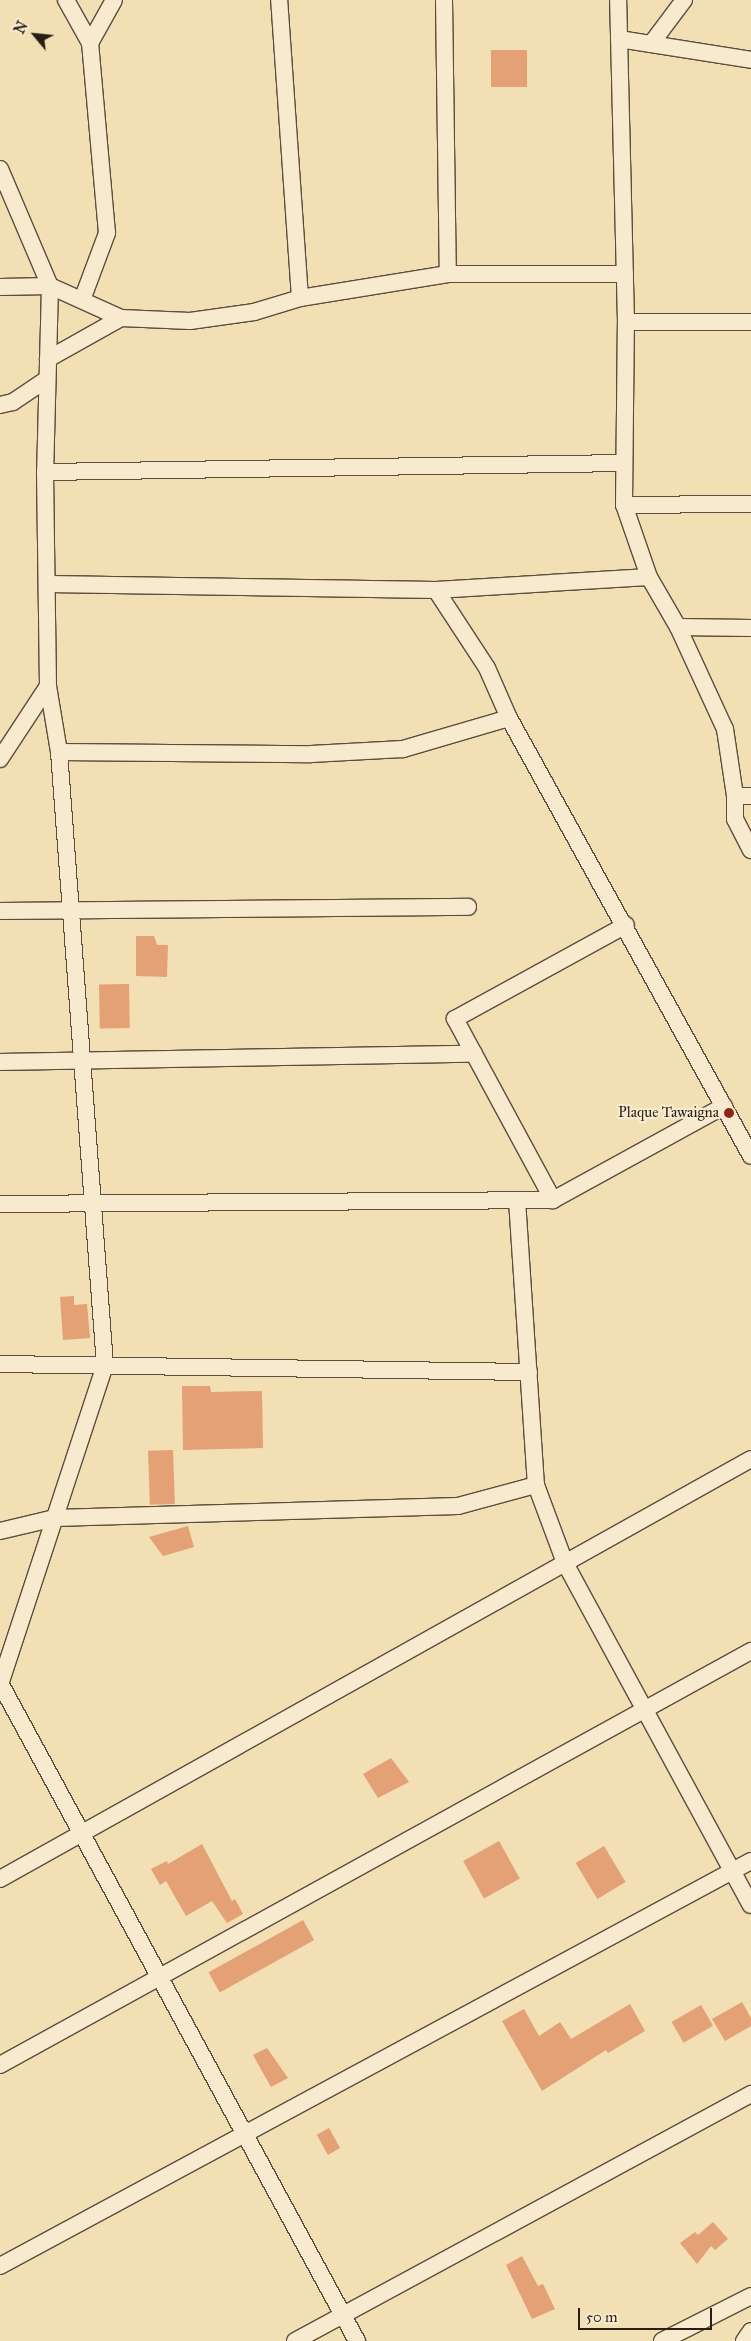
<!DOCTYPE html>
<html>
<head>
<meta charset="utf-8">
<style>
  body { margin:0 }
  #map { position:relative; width:751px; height:2341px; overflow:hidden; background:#f2dfb3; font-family:"IM FELL Great Primer",serif }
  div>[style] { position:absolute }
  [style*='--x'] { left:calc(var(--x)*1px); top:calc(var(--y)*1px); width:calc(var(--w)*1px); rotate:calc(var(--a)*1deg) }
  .building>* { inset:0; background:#e3a175; transform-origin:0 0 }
  .roads { filter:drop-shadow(1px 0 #5b4e3e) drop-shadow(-1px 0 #5b4e3e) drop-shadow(0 1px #5b4e3e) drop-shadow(0 -1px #5b4e3e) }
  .minor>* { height:16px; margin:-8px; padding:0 8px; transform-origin:8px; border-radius:8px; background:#f7eace }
  .dots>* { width:14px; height:14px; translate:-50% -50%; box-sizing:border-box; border:2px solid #f7eace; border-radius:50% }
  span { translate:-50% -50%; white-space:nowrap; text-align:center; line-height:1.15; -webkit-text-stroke:4.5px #f7eace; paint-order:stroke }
  .poi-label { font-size:15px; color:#291e17 }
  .right { translate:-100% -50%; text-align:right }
  .north { position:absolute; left:10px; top:10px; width:50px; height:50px; -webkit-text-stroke:4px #f7eace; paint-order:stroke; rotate:298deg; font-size:14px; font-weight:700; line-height:20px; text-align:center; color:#291e17 }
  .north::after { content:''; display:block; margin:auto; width:18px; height:22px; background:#291e17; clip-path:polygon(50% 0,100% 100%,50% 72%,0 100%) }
  .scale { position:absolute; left:578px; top:2308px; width:134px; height:22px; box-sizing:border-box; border:2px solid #291e17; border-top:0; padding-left:6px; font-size:15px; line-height:18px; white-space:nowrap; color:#291e17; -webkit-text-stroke:4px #f7eace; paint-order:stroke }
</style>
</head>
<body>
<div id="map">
  <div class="building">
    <div style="left:491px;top:50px;width:36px;height:37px"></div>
    <div style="clip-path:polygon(136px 936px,154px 936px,157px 945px,168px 945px,167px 977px,136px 976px)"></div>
    <div style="left:129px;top:984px;width:44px;height:30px;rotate:89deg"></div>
    <div style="clip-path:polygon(74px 1296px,74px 1305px,87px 1304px,90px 1338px,63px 1340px,60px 1297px)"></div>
    <div style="clip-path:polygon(182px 1386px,210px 1386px,211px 1392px,262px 1391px,263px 1448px,183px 1450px)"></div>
    <div style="left:173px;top:1450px;width:54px;height:25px;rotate:88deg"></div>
    <div style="clip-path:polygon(188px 1526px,194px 1547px,163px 1556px,149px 1537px)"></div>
    <div style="clip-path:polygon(391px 1758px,409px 1782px,378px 1798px,363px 1774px)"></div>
    <div style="left:499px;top:1841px;width:43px;height:41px;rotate:61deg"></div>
    <div style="clip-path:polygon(202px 1844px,232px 1901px,235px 1899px,243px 1914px,227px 1923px,212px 1901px,186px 1916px,166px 1881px,160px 1885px,151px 1869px,167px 1861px,168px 1864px)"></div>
    <div style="left:604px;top:1846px;width:42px;height:33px;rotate:59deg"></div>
    <div style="left:303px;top:1920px;width:23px;height:108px;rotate:61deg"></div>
    <div style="clip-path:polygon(742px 2002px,751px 2018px,751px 2026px,725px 2041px,712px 2019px)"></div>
    <div style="clip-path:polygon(630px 2004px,645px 2031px,608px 2053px,606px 2050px,542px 2091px,502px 2021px,524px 2009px,539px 2036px,560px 2022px,571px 2039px)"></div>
    <div style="left:701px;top:2005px;width:24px;height:34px;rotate:60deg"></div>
    <div style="clip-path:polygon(267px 2048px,288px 2078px,271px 2087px,253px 2055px)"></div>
    <div style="left:329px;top:2128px;width:23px;height:14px;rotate:61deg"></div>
    <div style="clip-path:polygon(713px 2222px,728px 2239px,715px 2250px,711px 2246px,697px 2264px,680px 2243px,695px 2232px,698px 2235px)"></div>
    <div style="clip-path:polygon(522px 2256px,538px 2286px,543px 2284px,555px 2309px,532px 2319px,506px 2265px)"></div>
  </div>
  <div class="roads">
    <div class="minor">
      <div style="--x:66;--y:0;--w:49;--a:60.8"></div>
      <div style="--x:444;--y:0;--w:274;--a:89.2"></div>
      <div style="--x:619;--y:39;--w:134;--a:9"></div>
      <div style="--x:651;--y:44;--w:55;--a:-53.1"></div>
      <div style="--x:0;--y:169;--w:127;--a:66.9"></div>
      <div style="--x:50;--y:286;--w:186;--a:91.5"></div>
      <div style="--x:45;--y:472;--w:214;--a:89.2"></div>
      <div style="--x:48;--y:686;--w:67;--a:80.5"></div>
      <div style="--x:59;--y:752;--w:615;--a:85.71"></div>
      <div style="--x:105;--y:1365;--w:337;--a:108.2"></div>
      <div style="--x:0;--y:287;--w:50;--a:-1.1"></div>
      <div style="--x:50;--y:286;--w:78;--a:24.3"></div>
      <div style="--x:121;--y:318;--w:84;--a:150.7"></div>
      <div style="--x:300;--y:298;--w:150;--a:-9.2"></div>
      <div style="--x:448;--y:274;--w:177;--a:0"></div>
      <div style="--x:82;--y:300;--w:72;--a:-69.5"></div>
      <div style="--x:107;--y:233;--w:191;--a:-95.1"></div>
      <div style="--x:90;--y:43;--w:49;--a:-60.8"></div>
      <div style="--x:121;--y:318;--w:69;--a:2.5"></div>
      <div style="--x:190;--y:321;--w:65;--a:-8"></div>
      <div style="--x:254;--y:312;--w:48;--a:-16.9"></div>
      <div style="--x:300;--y:298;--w:299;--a:-94"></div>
      <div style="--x:626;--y:322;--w:125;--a:0"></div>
      <div style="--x:0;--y:405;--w:13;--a:-13"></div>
      <div style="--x:13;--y:402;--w:41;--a:-34.1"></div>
      <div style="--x:45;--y:472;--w:579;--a:-0.89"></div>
      <div style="--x:624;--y:505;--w:127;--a:-0.5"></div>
      <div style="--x:649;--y:577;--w:58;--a:59.9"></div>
      <div style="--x:678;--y:627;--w:73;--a:0.8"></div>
      <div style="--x:48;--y:584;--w:388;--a:0.9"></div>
      <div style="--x:436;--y:590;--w:213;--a:-3.5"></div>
      <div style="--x:649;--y:577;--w:76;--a:-109.1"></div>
      <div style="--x:624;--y:505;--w:183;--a:-89.4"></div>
      <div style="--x:626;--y:322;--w:322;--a:-91.4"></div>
      <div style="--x:436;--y:590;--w:93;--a:56.8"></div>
      <div style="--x:487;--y:668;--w:55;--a:66.3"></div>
      <div style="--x:509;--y:718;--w:500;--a:61.08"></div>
      <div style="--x:678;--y:627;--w:112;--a:65.3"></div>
      <div style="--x:725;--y:729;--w:68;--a:81.5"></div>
      <div style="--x:735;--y:796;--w:23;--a:90"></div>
      <div style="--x:735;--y:819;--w:35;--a:63"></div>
      <div style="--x:59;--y:752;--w:252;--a:0.5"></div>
      <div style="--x:311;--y:754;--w:92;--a:-3.1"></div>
      <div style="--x:403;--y:749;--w:110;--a:-16.3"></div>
      <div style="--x:0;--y:759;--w:87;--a:-56.7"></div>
      <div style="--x:735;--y:796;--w:16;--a:0"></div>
      <div style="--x:0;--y:911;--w:468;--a:-0.5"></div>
      <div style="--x:0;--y:1062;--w:474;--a:-1"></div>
      <div style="--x:517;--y:1200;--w:286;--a:86.2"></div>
      <div style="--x:536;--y:1485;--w:83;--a:69.6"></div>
      <div style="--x:565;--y:1563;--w:389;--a:61.5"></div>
      <div style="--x:553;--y:1200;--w:206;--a:-118.4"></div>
      <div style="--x:455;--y:1019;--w:195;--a:-28.8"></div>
      <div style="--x:0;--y:1204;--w:553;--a:-0.41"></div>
      <div style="--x:553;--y:1200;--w:195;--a:-28.8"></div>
      <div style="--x:0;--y:1364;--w:529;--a:0.87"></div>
      <div style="--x:0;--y:1531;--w:57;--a:-13.3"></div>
      <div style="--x:55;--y:1518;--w:403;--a:-1.7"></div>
      <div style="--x:458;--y:1506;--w:81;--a:-15.1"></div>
      <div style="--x:0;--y:1683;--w:749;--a:61.52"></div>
      <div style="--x:0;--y:1879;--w:860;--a:-29.22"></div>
      <div style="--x:0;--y:2065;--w:858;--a:-28.87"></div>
      <div style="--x:0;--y:2266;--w:853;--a:-28.34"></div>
      <div style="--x:295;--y:2341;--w:519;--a:-28.44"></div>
      <div style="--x:662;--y:2341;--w:100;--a:-26.8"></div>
      <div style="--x:744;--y:2341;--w:12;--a:-55"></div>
    </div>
  </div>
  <div class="dots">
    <div style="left:729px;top:1113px;background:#8f2418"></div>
  </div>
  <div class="poi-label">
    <span class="right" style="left:719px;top:1113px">Plaque Tawaigna</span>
  </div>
  <div class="north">N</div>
  <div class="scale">50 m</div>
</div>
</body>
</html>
